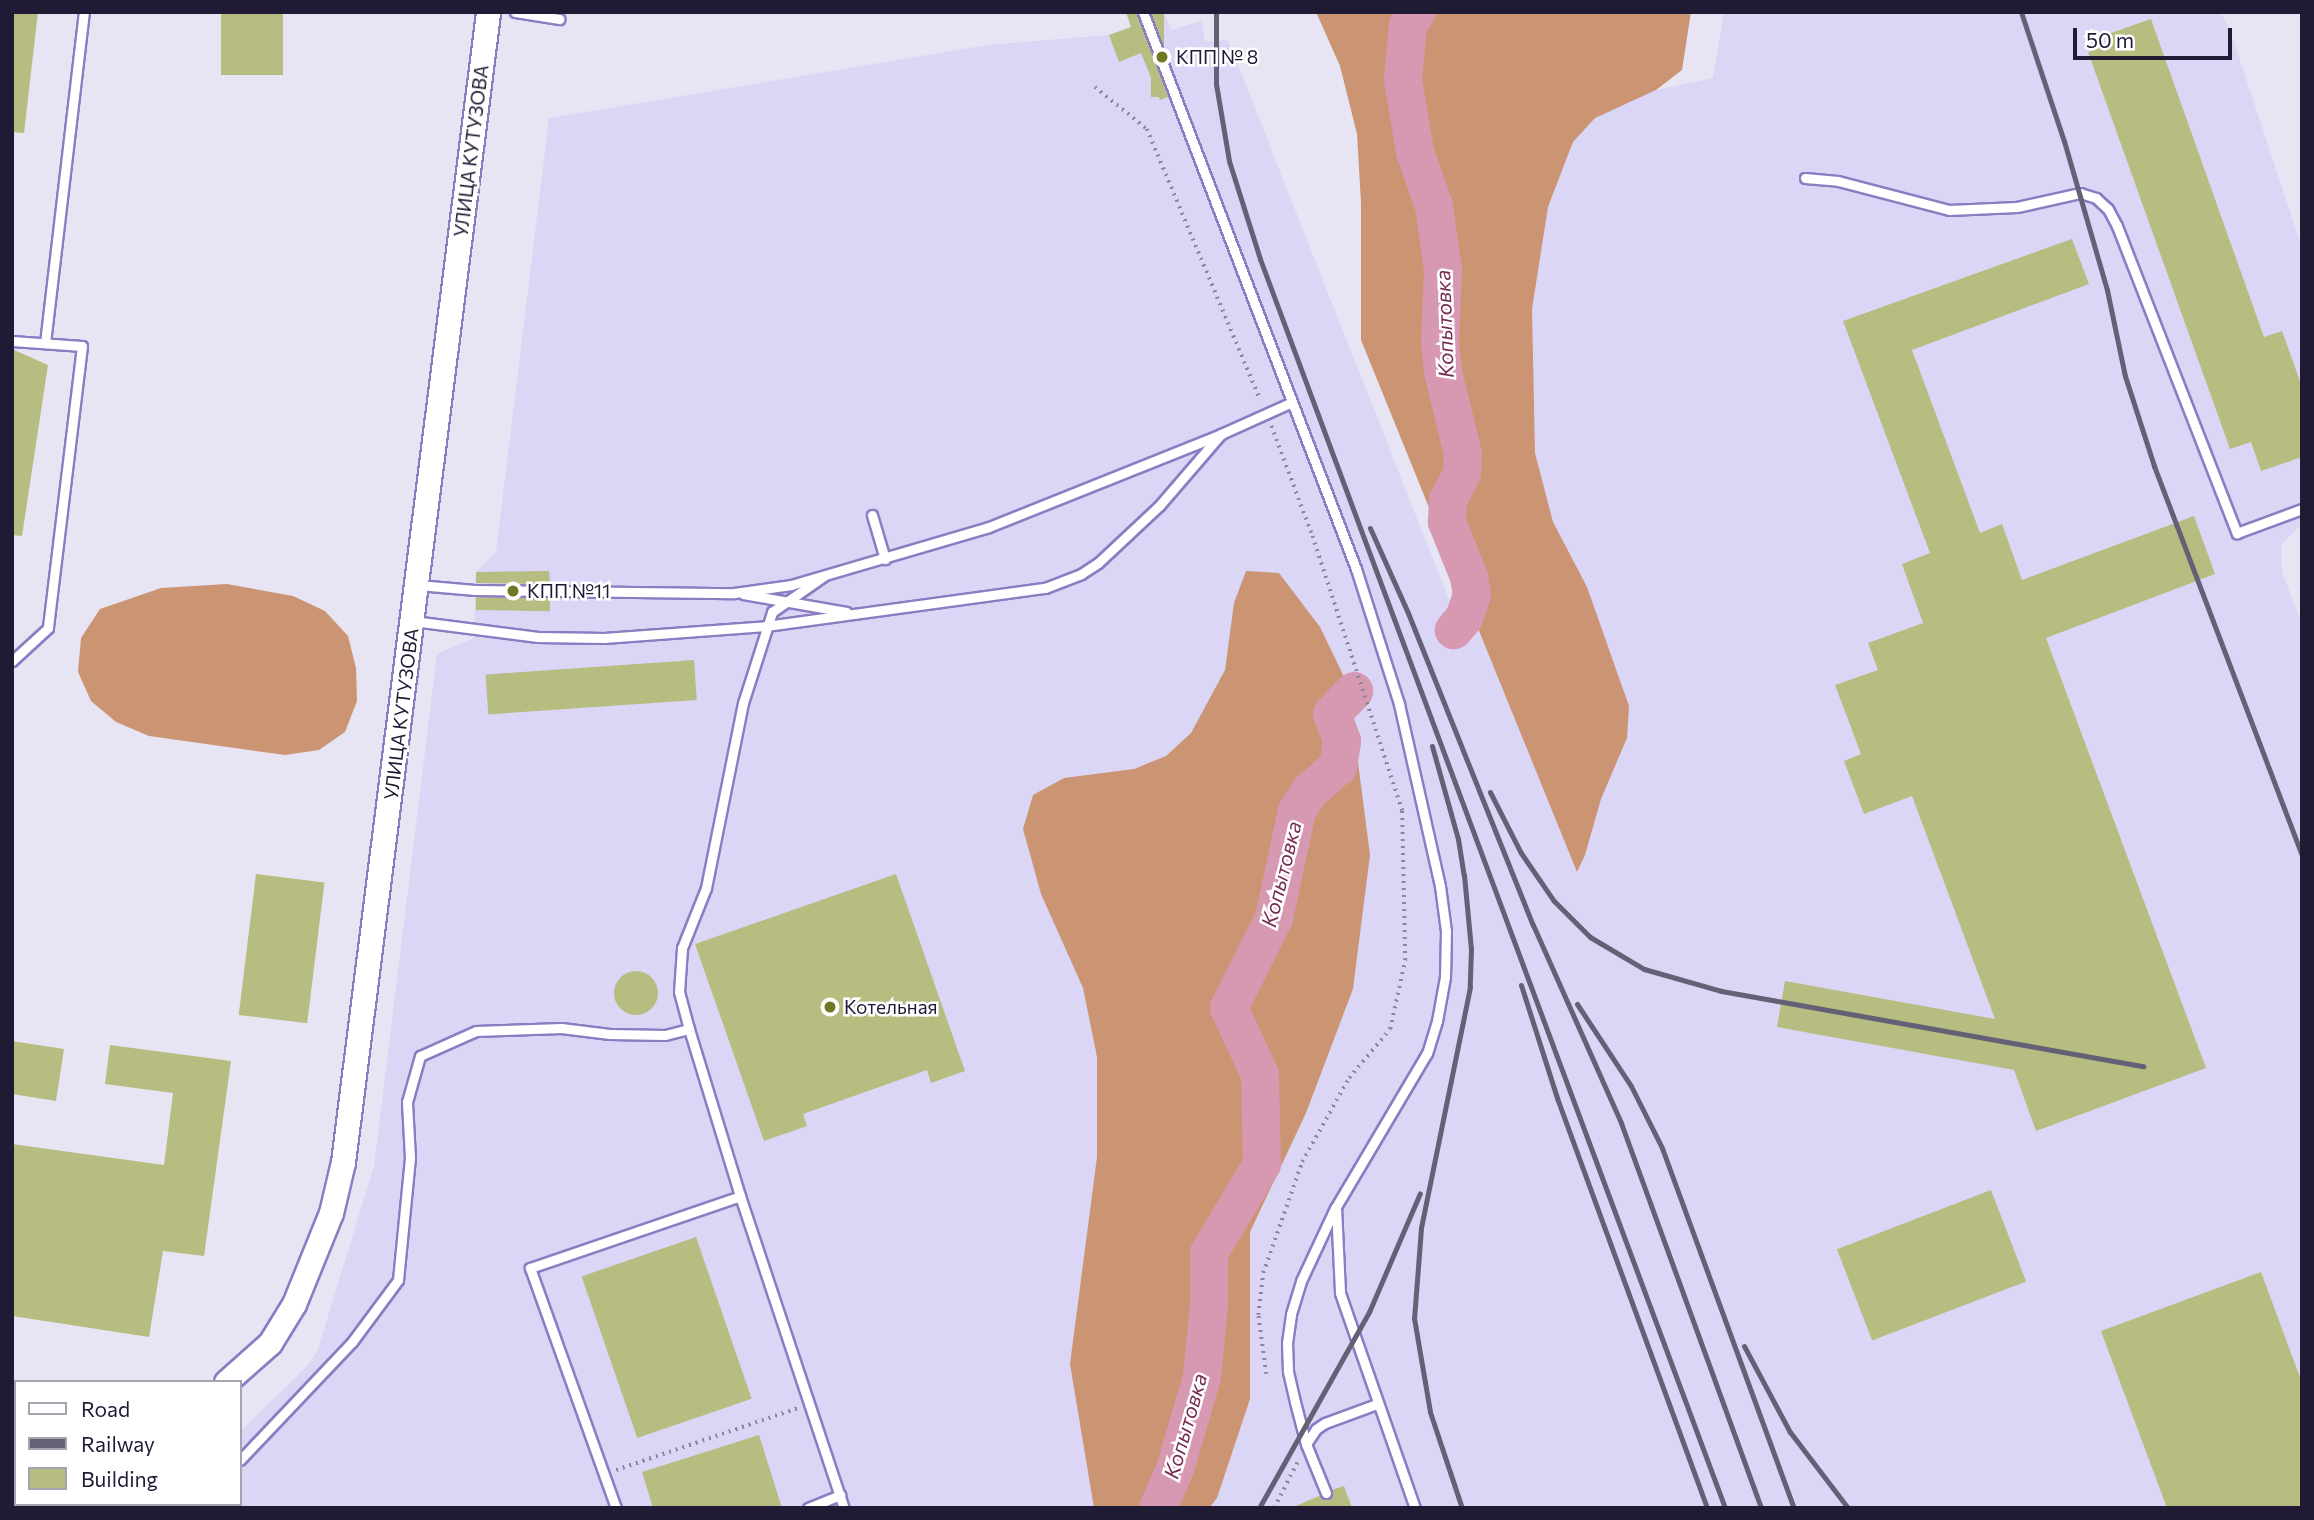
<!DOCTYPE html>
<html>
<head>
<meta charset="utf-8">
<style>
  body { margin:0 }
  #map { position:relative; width:2314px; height:1520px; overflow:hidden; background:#e7e5f4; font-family:Commissioner,sans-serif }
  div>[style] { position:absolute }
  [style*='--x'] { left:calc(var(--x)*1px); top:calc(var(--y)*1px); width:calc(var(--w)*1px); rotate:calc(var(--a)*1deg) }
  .built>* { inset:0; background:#dbd5f6 }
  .forest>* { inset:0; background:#cb9573 }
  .river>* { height:38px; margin:-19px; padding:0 19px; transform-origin:19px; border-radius:19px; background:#d699b1 }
  .building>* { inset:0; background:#b7bd81; transform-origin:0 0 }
  .round { border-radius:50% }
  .path>* { height:3.5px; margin-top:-1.75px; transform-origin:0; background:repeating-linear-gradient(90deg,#8b889c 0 2px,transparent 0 7px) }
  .roads { filter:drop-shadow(2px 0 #8c7cc2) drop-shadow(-2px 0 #8c7cc2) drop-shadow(0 2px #8c7cc2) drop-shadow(0 -2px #8c7cc2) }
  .service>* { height:9px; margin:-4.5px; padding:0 4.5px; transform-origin:4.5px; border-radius:4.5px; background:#fff }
  .tertiary>* { height:23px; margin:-11.5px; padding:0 11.5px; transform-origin:11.5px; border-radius:11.5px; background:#fff }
  .rail>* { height:5px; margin:-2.5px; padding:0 2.5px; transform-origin:2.5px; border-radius:2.5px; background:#646076 }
  .dots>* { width:19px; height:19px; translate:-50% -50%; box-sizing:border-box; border:4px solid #fff; border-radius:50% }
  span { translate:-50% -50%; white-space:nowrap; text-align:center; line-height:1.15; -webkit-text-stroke:5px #fff; paint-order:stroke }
  .poi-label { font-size:19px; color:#201a35 }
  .left { translate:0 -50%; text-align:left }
  .street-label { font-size:19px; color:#201a35 }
  .water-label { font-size:21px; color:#762d50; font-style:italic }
  .frame { position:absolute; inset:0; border:14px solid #201a35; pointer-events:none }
  .legend { position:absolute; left:14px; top:1380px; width:228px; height:126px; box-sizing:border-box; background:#fff; border:2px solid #a6a3ae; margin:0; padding:9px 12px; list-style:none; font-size:21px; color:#201a35 }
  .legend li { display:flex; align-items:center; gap:14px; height:35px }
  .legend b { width:35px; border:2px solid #a6a3ae }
  .scale { position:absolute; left:2073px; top:28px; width:159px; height:32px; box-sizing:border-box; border:4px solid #201a35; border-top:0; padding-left:9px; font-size:21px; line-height:24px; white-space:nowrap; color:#201a35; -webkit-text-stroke:5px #fff; paint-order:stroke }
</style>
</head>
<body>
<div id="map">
  <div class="built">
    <div style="clip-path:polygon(1126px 12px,1164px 12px,1171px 30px,1202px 21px,1205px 41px,1228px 40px,1454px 612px,1499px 124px,1713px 78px,1724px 12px,2221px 12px,2233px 39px,2302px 248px,2302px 524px,2281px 545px,2282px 572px,2302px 624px,2302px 1508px,179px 1508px,181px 1504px,240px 1504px,240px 1432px,309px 1364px,317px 1352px,374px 1166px,437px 654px,474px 638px,476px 572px,496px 552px,549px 118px,987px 45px,1109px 35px,1131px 27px)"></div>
  </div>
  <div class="forest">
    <div style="clip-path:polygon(1316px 12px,1691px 12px,1682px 70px,1656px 90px,1595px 118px,1573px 142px,1548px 207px,1532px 309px,1535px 453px,1553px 522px,1587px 587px,1629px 706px,1627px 738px,1601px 799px,1585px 855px,1577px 872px,1361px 340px,1361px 203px,1357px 134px,1340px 66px)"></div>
    <div style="clip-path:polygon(1246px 571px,1279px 573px,1320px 627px,1348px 685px,1370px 855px,1353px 989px,1306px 1113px,1250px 1232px,1250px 1399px,1217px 1498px,1209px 1508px,1094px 1508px,1070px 1364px,1097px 1157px,1097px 1057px,1083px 988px,1041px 894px,1023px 829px,1033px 795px,1064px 778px,1134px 769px,1166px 756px,1191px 733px,1225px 670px,1234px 603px)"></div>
    <div style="clip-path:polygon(227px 584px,293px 596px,325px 611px,348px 636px,356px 668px,357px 701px,345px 732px,319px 750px,285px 755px,149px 736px,116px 722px,91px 701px,78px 672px,81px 638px,100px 609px,161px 588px)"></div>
  </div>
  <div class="river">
    <div style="--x:1417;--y:12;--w:16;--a:125"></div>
    <div style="--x:1408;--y:25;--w:55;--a:95.2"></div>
    <div style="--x:1403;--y:80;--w:73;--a:80.5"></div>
    <div style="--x:1415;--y:152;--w:57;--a:70.6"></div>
    <div style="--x:1434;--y:206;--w:65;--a:82"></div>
    <div style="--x:1443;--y:270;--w:73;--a:92.4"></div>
    <div style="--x:1440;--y:343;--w:29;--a:84"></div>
    <div style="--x:1443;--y:372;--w:84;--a:76.3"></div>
    <div style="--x:1463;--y:454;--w:19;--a:93"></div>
    <div style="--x:1462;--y:473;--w:30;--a:117"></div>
    <div style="--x:1448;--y:500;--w:22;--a:93"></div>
    <div style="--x:1447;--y:522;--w:59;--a:68.2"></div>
    <div style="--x:1469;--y:577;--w:18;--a:81"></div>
    <div style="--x:1472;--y:595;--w:24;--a:109"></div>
    <div style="--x:1464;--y:618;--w:16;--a:130"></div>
    <div style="--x:1158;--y:1508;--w:43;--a:-66.4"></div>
    <div style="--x:1175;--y:1469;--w:96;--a:-73.6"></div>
    <div style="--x:1202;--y:1377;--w:73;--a:-84.5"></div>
    <div style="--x:1209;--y:1304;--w:51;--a:-90"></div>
    <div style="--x:1209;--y:1253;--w:104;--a:-59.2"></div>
    <div style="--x:1262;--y:1164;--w:89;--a:-91.3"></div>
    <div style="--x:1260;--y:1075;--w:74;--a:-114.8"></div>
    <div style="--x:1229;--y:1008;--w:101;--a:-63.4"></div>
    <div style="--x:1274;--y:918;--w:109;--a:-77.9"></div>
    <div style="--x:1297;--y:811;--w:24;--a:-57"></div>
    <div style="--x:1310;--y:791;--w:37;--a:-41"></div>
    <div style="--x:1338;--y:767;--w:26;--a:-81"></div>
    <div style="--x:1342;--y:741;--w:29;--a:-110"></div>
    <div style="--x:1332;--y:714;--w:32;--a:-46"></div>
  </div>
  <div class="building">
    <div style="clip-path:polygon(12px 12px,38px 12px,24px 133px,12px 132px)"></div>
    <div style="left:221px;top:12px;width:62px;height:63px"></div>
    <div style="clip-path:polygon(1126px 12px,1136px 12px,1168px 97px,1160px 100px,1141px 53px,1119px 62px,1109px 35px,1131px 27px)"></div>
    <div style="left:1151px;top:12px;width:13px;height:85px"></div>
    <div style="clip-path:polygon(2151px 19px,2264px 337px,2282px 331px,2302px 387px,2302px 457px,2261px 471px,2251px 442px,2230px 449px,2088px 52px,2111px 44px,2108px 34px)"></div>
    <div style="clip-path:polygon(2072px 239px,2089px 284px,1912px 350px,1980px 533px,2002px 524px,2022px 580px,2194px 516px,2215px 574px,2046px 638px,2206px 1068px,2036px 1131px,2014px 1070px,1777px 1027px,1785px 981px,1995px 1019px,1912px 796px,1864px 814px,1844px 761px,1861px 754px,1835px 685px,1878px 670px,1868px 643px,1923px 623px,1902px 564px,1930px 553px,1843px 321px)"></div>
    <div style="clip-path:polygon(12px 349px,48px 365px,22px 536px,12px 535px)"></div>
    <div style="clip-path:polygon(549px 571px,550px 584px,476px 583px,476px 572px)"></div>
    <div style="left:476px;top:597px;width:74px;height:13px;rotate:1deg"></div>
    <div style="left:694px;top:660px;width:40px;height:209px;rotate:86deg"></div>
    <div style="left:256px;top:874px;width:69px;height:142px;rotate:7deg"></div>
    <div style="clip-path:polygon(896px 874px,965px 1071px,931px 1083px,927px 1070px,803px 1114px,807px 1126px,764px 1141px,695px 944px)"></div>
    <div class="round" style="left:614px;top:971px;width:44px;height:44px"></div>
    <div style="clip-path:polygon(12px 1041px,64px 1049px,56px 1101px,12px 1094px)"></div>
    <div style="clip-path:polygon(110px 1045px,231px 1061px,204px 1256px,163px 1251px,149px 1337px,12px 1316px,12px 1144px,164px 1165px,173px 1093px,105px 1084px)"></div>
    <div style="left:1991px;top:1190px;width:98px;height:165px;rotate:69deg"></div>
    <div style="left:696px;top:1237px;width:171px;height:121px;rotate:71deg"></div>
    <div style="clip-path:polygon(2261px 1272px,2302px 1383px,2302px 1508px,2167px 1508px,2101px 1331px)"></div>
    <div style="clip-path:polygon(759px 1435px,782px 1508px,653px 1508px,642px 1472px)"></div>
    <div style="clip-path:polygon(1344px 1486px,1352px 1508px,1291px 1508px,1319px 1496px,1329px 1499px,1332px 1490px)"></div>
  </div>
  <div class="path">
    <div style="--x:1095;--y:87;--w:67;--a:38.9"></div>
    <div style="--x:1147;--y:129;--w:293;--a:67.3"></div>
    <div style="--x:1266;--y:1374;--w:60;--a:-97.7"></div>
    <div style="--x:1258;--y:1315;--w:42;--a:-83.2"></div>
    <div style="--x:1263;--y:1273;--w:118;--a:-70.6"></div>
    <div style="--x:1302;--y:1162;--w:96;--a:-60.8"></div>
    <div style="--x:1349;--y:1078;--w:64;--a:-50.1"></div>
    <div style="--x:1390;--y:1029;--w:71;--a:-77.7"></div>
    <div style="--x:1405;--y:960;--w:149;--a:-91.2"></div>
    <div style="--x:1402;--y:811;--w:293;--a:-108.1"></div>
    <div style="--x:1311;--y:533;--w:114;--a:-110.5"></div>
    <div style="--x:616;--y:1470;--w:192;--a:-18.8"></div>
    <div style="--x:1274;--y:1508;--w:51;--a:-62.9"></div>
  </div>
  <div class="roads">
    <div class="service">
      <div style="--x:515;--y:12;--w:45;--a:9"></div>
      <div style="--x:1143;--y:12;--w:596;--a:69.07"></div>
      <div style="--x:1356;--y:569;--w:142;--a:72.3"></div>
      <div style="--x:1399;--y:704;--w:187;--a:77.3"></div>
      <div style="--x:1440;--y:886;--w:45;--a:82.4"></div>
      <div style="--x:1446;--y:931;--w:46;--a:91.2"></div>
      <div style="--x:1445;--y:977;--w:45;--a:100.3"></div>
      <div style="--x:1437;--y:1021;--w:34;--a:107"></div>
      <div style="--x:1427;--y:1053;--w:179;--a:120.6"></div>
      <div style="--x:1336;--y:1207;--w:86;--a:87.3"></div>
      <div style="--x:1340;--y:1293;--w:228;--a:70.8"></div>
      <div style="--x:1805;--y:178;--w:33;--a:5"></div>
      <div style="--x:1838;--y:181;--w:115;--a:14.6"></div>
      <div style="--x:1949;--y:210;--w:68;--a:-2.5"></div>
      <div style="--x:2017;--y:207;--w:65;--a:-12.5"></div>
      <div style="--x:2080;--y:193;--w:17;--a:17"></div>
      <div style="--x:2096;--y:198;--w:16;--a:43"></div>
      <div style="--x:2108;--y:209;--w:19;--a:62"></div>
      <div style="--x:2117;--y:226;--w:330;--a:68.7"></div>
      <div style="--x:2237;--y:533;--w:69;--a:-20.3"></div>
      <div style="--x:12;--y:341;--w:70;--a:4.1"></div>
      <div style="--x:82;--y:346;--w:284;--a:96.9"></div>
      <div style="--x:48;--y:628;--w:49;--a:137.5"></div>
      <div style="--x:45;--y:343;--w:333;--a:-83.3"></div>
      <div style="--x:872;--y:515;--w:46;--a:73.5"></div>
      <div style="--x:418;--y:585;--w:57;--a:5"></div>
      <div style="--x:475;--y:590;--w:259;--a:0.7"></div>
      <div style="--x:734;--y:593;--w:58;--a:-8"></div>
      <div style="--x:791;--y:585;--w:206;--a:-16.3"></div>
      <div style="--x:989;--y:527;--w:250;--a:-21.8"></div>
      <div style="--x:743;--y:594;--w:105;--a:9.9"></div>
      <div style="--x:413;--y:621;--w:126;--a:7.3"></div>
      <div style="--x:538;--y:637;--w:66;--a:0.9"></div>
      <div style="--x:604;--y:638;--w:162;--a:-4.2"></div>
      <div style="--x:766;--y:626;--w:282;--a:-7.8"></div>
      <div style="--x:1045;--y:588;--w:39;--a:-21"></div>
      <div style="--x:1081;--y:574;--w:20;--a:-33"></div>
      <div style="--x:1098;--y:563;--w:83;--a:-43.1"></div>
      <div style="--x:1159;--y:506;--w:95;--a:-49.3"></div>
      <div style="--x:1221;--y:434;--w:76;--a:-24.2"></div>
      <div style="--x:689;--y:1029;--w:175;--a:73"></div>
      <div style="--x:740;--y:1196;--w:329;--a:71.6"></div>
      <div style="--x:1306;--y:1444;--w:18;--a:-56"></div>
      <div style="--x:1316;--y:1429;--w:11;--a:-34"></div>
      <div style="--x:1325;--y:1423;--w:55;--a:-20.1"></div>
      <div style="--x:240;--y:1460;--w:163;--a:-46.5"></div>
      <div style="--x:352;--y:1342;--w:77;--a:-53.4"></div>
      <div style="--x:398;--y:1280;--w:123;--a:-84.4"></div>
      <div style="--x:410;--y:1158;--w:56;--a:-93.1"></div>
      <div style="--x:407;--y:1102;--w:48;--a:-74.2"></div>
      <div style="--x:420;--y:1056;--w:61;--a:-24.1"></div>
      <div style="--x:476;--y:1031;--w:85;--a:-2"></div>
      <div style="--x:561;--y:1028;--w:49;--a:7"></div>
      <div style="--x:610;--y:1034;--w:55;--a:1"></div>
      <div style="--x:665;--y:1035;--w:25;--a:-14"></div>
      <div style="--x:689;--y:1029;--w:38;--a:-105"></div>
      <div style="--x:679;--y:992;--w:44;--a:-86.1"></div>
      <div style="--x:682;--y:948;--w:65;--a:-68.2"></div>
      <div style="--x:706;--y:888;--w:189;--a:-78.7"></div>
      <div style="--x:743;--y:703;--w:96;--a:-72.3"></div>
      <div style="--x:772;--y:612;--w:63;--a:-34.7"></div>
      <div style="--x:1326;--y:1493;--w:53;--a:-112.2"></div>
      <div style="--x:1306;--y:1444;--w:43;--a:-104.7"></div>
      <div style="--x:1295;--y:1402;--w:32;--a:-103"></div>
      <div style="--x:1288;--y:1371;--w:28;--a:-92"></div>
      <div style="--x:1287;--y:1343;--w:29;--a:-82"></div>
      <div style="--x:1291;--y:1314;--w:34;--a:-73"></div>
      <div style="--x:1301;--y:1281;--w:81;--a:-65"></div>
      <div style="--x:205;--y:1508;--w:5;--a:-53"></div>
      <div style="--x:616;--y:1508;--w:255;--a:-109.7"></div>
      <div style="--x:530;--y:1268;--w:222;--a:-18.9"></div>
      <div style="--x:808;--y:1508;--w:35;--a:-22"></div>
    </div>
    <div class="tertiary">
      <div style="--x:226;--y:1382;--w:59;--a:-41.6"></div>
      <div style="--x:270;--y:1343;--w:46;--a:-58.4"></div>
      <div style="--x:294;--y:1304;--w:98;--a:-67.9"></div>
      <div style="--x:331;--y:1213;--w:52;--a:-76.8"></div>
      <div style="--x:343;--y:1162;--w:1159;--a:-82.81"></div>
      <div style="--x:12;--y:1434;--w:4;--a:14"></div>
    </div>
  </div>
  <div class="rail">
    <div style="--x:1216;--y:12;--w:72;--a:90"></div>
    <div style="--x:1216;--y:84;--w:78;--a:80.4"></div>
    <div style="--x:1229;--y:161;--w:103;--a:72.4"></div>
    <div style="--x:1260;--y:259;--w:1333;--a:69.58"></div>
    <div style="--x:2021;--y:12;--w:136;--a:71.6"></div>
    <div style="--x:2064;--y:141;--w:155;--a:73.9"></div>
    <div style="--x:2107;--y:290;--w:88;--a:78.2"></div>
    <div style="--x:2125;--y:376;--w:95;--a:72.1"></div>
    <div style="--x:2154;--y:466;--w:416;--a:69.2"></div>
    <div style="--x:1370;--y:528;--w:93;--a:65.9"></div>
    <div style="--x:1408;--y:613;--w:336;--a:68.2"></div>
    <div style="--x:1533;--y:925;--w:217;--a:66"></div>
    <div style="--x:1621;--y:1123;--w:410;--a:70"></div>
    <div style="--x:1432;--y:746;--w:97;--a:74.4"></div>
    <div style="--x:1458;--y:839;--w:36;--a:81"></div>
    <div style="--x:1464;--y:875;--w:74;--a:84.6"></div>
    <div style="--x:1471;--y:949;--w:38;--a:92"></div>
    <div style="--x:1470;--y:987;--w:246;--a:101.5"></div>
    <div style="--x:1421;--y:1228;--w:90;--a:94.4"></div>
    <div style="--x:1414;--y:1318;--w:95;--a:80.3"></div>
    <div style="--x:1430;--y:1412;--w:101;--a:71.6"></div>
    <div style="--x:1490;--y:792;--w:68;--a:63.1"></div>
    <div style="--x:1521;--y:853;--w:58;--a:55.5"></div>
    <div style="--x:1554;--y:901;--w:51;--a:45"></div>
    <div style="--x:1590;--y:937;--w:63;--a:30.7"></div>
    <div style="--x:1644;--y:969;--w:80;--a:15.9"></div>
    <div style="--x:1721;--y:991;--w:429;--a:10.1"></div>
    <div style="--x:1521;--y:985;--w:119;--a:72.3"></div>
    <div style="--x:1557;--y:1098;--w:437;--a:69.9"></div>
    <div style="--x:1577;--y:1004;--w:98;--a:56.6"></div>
    <div style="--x:1631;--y:1086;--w:69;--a:63.4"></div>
    <div style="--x:1662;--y:1148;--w:383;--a:69.9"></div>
    <div style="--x:1744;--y:1346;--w:98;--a:61.9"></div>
    <div style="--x:1790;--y:1432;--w:96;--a:52.7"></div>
    <div style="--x:1259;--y:1508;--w:225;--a:-60.7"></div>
    <div style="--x:1369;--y:1312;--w:129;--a:-66.8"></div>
  </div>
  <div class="dots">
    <div style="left:1162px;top:57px;background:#727821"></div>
    <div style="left:513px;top:591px;background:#727821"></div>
    <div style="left:830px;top:1007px;background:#727821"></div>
  </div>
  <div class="poi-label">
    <span class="left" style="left:1176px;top:57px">КПП № 8</span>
    <span class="left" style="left:527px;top:591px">КПП №11</span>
    <span class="left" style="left:844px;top:1007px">Котельная</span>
  </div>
  <div class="street-label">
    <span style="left:471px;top:151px;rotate:-83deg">УЛИЦА КУТУЗОВА</span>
    <span style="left:401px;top:714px;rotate:-83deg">УЛИЦА КУТУЗОВА</span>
  </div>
  <div class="water-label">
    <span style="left:1444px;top:324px;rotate:-92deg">Копытовка</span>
    <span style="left:1281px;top:874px;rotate:-76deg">Копытовка</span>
    <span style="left:1185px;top:1426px;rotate:-74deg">Копытовка</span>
  </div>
  <div class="frame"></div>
  <ul class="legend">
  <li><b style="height:9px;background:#fff"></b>Road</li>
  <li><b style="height:9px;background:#646076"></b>Railway</li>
  <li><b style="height:19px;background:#b7bd81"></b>Building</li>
  </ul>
  <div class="scale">50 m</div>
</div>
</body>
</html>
